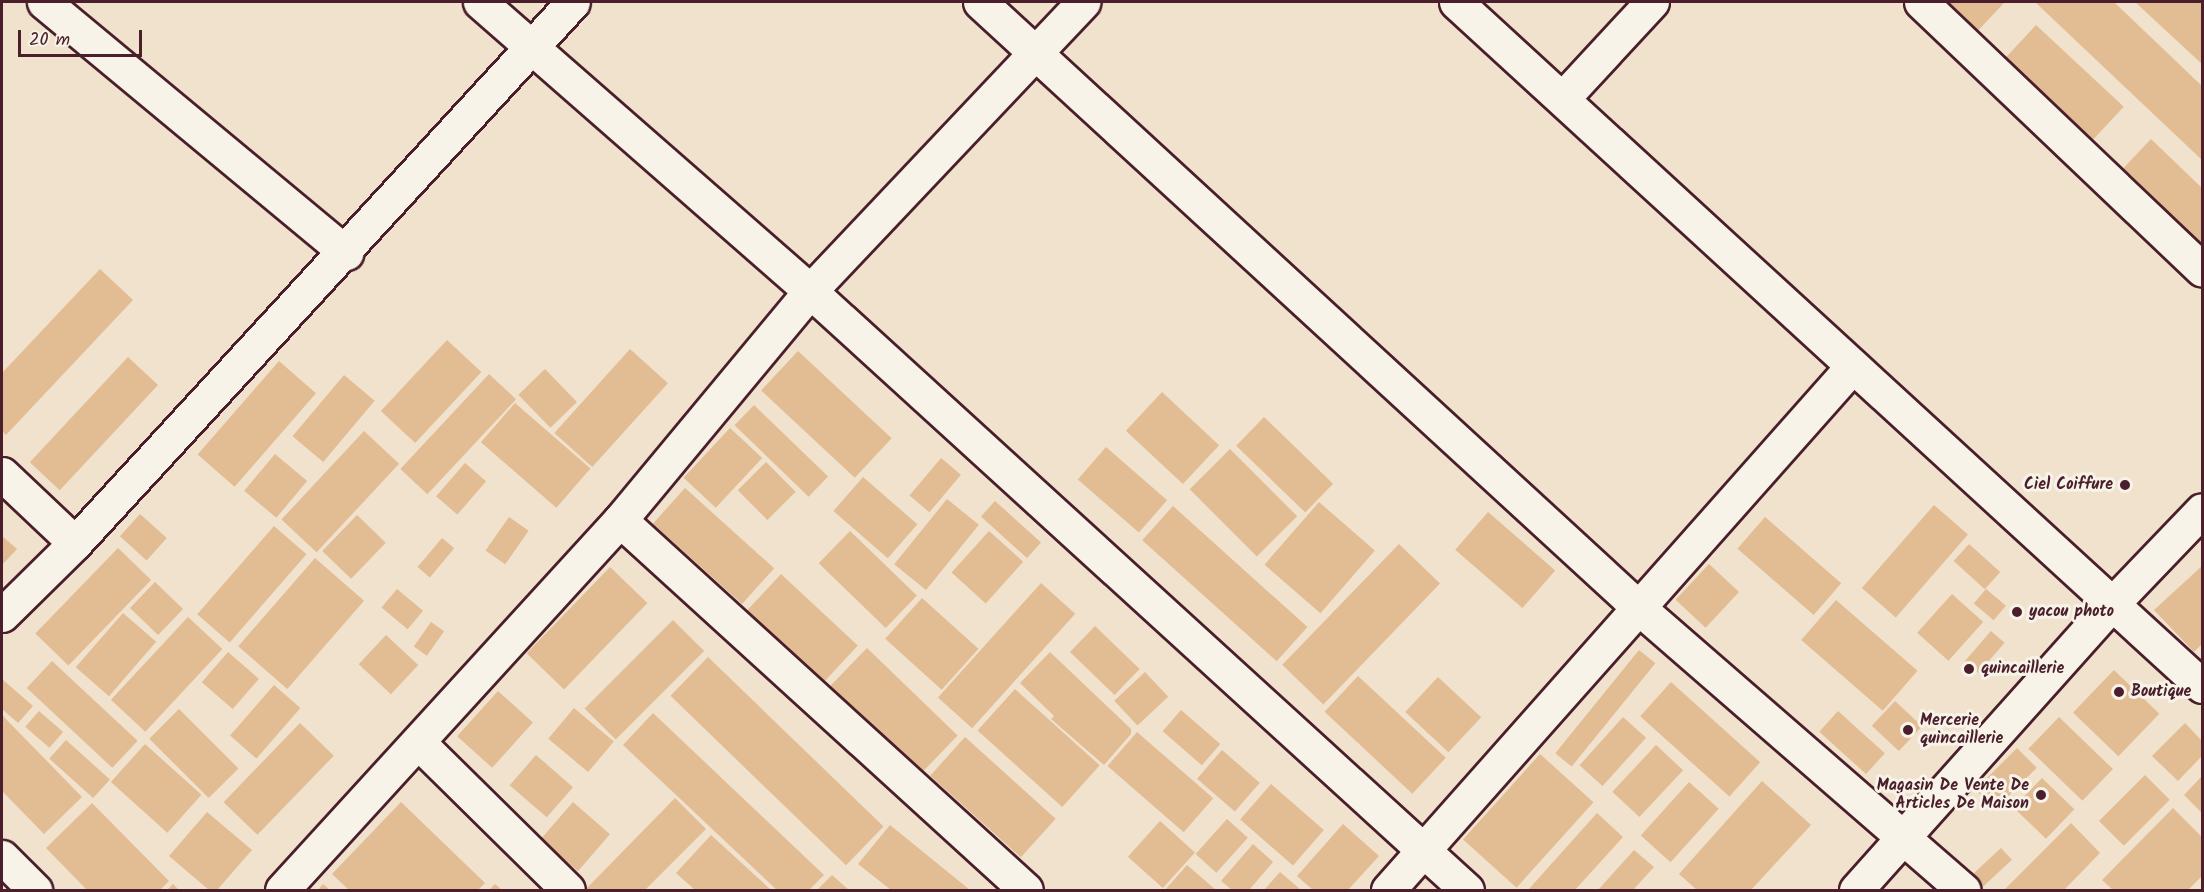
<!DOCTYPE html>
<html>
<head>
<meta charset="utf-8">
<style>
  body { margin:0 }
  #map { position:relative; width:2204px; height:892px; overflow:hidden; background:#f1e2ce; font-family:Kalam,sans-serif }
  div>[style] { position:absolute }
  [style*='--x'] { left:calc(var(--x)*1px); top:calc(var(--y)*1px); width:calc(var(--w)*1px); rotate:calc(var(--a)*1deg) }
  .building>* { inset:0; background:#e2bc93; transform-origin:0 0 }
  .roads { filter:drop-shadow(2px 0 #4a1f2b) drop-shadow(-2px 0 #4a1f2b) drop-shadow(0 2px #4a1f2b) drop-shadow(0 -2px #4a1f2b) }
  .minor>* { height:33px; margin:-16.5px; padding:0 16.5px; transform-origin:16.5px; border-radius:16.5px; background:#f7f3e8 }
  .tertiary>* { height:33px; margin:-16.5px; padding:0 16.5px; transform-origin:16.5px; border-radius:16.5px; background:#f7f3e8 }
  .dots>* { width:16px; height:16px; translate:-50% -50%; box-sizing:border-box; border:3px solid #f7f3e8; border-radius:50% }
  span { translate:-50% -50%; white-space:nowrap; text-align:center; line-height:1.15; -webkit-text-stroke:6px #f7f3e8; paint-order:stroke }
  .poi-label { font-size:16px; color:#4a1f2b; font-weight:700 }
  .right { translate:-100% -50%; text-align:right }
  .left { translate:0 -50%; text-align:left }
  .frame { position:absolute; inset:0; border:3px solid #4a1f2b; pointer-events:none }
  .scale { position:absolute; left:18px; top:30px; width:124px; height:27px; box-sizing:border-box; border:3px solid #4a1f2b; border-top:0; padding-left:8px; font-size:18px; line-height:21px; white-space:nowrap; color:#4a1f2b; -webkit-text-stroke:4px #f7f3e8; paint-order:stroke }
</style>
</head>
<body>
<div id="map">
  <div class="building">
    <div style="clip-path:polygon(1932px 2px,2003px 2px,2004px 3px,1971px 38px)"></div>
    <div style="clip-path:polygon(2035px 2px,2114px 2px,2202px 86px,2202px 160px)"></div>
    <div style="clip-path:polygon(2135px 2px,2202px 2px,2202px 64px)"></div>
    <div style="left:2036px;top:25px;width:120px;height:53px;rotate:43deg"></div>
    <div style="clip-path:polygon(2151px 139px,2202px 188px,2202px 260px,2115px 177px)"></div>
    <div style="clip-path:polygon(100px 269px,133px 300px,6px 435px,2px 431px,2px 373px)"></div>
    <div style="left:447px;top:340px;width:47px;height:97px;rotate:43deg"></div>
    <div style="left:630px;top:349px;width:51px;height:113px;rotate:42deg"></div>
    <div style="left:798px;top:351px;width:128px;height:54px;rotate:43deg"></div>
    <div style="left:128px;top:357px;width:41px;height:144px;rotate:43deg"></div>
    <div style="left:279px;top:361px;width:49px;height:124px;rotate:41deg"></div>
    <div style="left:545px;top:369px;width:46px;height:37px;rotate:46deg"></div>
    <div style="left:489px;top:374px;width:37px;height:130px;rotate:43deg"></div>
    <div style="left:344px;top:375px;width:40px;height:80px;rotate:40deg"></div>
    <div style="left:1162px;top:392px;width:78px;height:53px;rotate:43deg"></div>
    <div style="left:515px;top:403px;width:100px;height:52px;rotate:41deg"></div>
    <div style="left:754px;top:405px;width:103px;height:28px;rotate:44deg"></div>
    <div style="left:1264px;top:417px;width:96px;height:40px;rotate:44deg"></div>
    <div style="left:730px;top:428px;width:44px;height:68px;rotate:43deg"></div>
    <div style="left:364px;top:431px;width:48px;height:121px;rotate:43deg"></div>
    <div style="left:1106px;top:447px;width:81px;height:43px;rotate:41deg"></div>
    <div style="left:1230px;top:449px;width:95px;height:57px;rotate:45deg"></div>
    <div style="left:275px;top:454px;width:42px;height:48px;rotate:40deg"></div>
    <div style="left:941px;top:458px;width:26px;height:49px;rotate:40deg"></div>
    <div style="left:766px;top:462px;width:42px;height:40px;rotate:45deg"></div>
    <div style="left:465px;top:463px;width:28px;height:44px;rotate:41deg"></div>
    <div style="left:863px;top:477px;width:72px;height:45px;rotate:41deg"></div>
    <div style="left:685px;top:488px;width:120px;height:48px;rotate:42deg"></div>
    <div style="left:947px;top:499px;width:41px;height:84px;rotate:39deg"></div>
    <div style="left:995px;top:501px;width:62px;height:21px;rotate:42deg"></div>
    <div style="left:1319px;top:502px;width:74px;height:83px;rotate:41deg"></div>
    <div style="left:1934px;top:505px;width:45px;height:110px;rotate:41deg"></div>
    <div style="left:1173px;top:506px;width:181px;height:46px;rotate:42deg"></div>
    <div style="left:1488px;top:512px;width:89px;height:50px;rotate:41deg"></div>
    <div style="left:140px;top:514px;width:36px;height:30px;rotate:42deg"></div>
    <div style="left:357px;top:515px;width:40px;height:50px;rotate:44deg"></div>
    <div style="left:509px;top:517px;width:24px;height:41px;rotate:35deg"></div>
    <div style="left:1765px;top:517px;width:101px;height:42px;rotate:41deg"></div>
    <div style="left:274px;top:526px;width:43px;height:117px;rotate:41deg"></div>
    <div style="left:850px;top:531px;width:93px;height:45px;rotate:44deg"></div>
    <div style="left:989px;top:531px;width:46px;height:56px;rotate:42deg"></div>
    <div style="clip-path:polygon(2px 536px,17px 549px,2px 565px)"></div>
    <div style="left:442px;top:538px;width:16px;height:38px;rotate:40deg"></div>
    <div style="left:1399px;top:544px;width:57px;height:168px;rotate:44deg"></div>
    <div style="left:1969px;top:544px;width:42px;height:23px;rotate:42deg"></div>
    <div style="left:118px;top:548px;width:46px;height:119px;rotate:44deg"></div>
    <div style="left:315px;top:558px;width:65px;height:117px;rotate:41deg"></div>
    <div style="left:1709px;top:564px;width:41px;height:49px;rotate:43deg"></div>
    <div style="clip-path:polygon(2202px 566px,2202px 644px,2194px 652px,2154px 610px)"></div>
    <div style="left:610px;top:567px;width:52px;height:120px;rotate:44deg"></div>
    <div style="left:781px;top:574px;width:105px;height:52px;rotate:43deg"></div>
    <div style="left:155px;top:582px;width:39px;height:36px;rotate:44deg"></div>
    <div style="left:1041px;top:583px;width:46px;height:154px;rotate:42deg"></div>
    <div style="left:397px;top:589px;width:34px;height:24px;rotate:40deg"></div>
    <div style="left:1986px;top:589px;width:26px;height:19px;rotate:40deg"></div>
    <div style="left:1952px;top:594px;width:42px;height:52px;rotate:42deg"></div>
    <div style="left:922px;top:598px;width:76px;height:55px;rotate:42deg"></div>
    <div style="left:1836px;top:600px;width:108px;height:53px;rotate:41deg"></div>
    <div style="left:123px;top:613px;width:44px;height:72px;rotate:41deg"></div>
    <div style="left:188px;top:617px;width:47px;height:113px;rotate:43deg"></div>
    <div style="left:673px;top:620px;width:44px;height:125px;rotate:45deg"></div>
    <div style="left:431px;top:622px;width:16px;height:30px;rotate:35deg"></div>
    <div style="left:1095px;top:626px;width:62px;height:36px;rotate:44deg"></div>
    <div style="left:1991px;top:631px;width:18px;height:40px;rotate:41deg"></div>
    <div style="left:386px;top:635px;width:44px;height:40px;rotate:43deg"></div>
    <div style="left:867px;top:648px;width:126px;height:54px;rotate:44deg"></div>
    <div style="left:1639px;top:650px;width:21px;height:133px;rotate:39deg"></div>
    <div style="left:228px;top:652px;width:41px;height:40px;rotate:41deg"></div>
    <div style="clip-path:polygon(1050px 652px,1131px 729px,1131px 734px,1104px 765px,1051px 719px,1054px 716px,1020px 683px)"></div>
    <div style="left:708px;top:657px;width:244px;height:54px;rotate:44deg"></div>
    <div style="left:52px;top:661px;width:117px;height:37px;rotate:43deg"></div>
    <div style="left:2114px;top:670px;width:63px;height:59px;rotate:44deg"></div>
    <div style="left:1145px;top:672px;width:34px;height:42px;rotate:47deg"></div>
    <div style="left:1358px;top:676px;width:120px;height:49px;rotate:43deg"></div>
    <div style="left:1438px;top:677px;width:59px;height:48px;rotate:43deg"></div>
    <div style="clip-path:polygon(2px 679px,33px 706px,18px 723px,2px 709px)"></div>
    <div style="left:1671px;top:682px;width:120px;height:46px;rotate:42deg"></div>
    <div style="left:274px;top:685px;width:35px;height:67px;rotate:41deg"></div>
    <div style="left:1015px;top:689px;width:114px;height:56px;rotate:42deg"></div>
    <div style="left:498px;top:691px;width:47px;height:61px;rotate:42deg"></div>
    <div style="left:1895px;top:701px;width:37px;height:34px;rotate:43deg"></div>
    <div style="left:574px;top:708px;width:52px;height:40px;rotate:40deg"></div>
    <div style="left:179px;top:709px;width:84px;height:42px;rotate:45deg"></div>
    <div style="left:1181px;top:710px;width:52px;height:28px;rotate:41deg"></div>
    <div style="left:39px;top:711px;width:32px;height:21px;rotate:41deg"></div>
    <div style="left:1838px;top:711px;width:63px;height:28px;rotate:42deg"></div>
    <div style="clip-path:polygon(653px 713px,824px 875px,809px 890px,777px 890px,623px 745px)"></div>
    <div style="clip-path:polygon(2px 715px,82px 797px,44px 834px,2px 791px)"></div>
    <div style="left:1623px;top:717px;width:31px;height:65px;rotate:42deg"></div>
    <div style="left:2059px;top:717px;width:75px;height:44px;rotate:44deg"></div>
    <div style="left:300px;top:723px;width:47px;height:110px;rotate:44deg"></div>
    <div style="clip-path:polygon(2185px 723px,2202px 741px,2202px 756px,2178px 781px,2152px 756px)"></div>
    <div style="left:1137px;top:732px;width:101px;height:45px;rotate:41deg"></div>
    <div style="left:965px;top:737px;width:122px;height:52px;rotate:42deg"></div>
    <div style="left:66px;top:740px;width:59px;height:25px;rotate:42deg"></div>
    <div style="left:145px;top:744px;width:76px;height:51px;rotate:42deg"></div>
    <div style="left:1656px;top:745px;width:37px;height:64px;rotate:43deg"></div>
    <div style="left:2017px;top:748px;width:28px;height:59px;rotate:45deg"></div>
    <div style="left:1222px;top:750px;width:50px;height:38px;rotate:41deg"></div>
    <div style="left:1540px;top:754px;width:72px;height:115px;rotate:42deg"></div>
    <div style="left:536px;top:755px;width:49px;height:40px;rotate:41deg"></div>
    <div style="left:2145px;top:775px;width:35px;height:65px;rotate:45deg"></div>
    <div style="clip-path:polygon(2202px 776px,2202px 813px,2184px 795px)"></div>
    <div style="left:2042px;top:778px;width:45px;height:41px;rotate:44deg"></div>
    <div style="clip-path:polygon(1762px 781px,1811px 825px,1751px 890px,1697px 890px,1679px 874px)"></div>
    <div style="left:1689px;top:782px;width:40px;height:72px;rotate:42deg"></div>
    <div style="left:1271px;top:784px;width:70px;height:47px;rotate:41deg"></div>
    <div style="clip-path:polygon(675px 798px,706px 829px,645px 890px,586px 889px)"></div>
    <div style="clip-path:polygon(401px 802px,485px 883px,478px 890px,349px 890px,332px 874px)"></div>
    <div style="left:573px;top:802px;width:49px;height:49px;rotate:41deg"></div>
    <div style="clip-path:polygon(92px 803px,169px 881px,160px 890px,87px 890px,46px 848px)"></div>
    <div style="clip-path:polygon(2173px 808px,2202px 837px,2202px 876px,2188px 890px,2113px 890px,2102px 880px)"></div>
    <div style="clip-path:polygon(207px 812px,252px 850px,217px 890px,209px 890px,169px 856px)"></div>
    <div style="clip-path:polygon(1597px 813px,1623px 837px,1575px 890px,1528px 890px)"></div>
    <div style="left:1227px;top:819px;width:28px;height:47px;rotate:42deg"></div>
    <div style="left:1160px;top:821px;width:47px;height:48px;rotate:42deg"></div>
    <div style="clip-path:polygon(2071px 823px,2100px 853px,2064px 890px,2004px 890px)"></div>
    <div style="clip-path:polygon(1343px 824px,1379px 856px,1348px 890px,1313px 890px,1297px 876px)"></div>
    <div style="clip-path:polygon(890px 825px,970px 890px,891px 890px,858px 864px)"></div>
    <div style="clip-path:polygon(711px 835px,771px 890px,695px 890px,676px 873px)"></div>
    <div style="clip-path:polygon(1253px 844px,1273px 862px,1249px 890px,1232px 890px,1221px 881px)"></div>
    <div style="left:2001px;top:848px;width:16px;height:39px;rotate:47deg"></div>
    <div style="clip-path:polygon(1634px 850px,1654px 867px,1633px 890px,1598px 890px)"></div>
    <div style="clip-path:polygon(1187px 865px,1216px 890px,1165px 890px)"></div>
    <div style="clip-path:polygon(1280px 872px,1301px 890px,1264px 890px)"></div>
    <div style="clip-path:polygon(832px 875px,849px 890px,817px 890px)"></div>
    <div style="clip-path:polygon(173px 884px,179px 890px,167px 890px)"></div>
    <div style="clip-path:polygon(323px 884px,330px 890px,318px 890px)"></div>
    <div style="clip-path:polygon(495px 884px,502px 890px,489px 890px)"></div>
  </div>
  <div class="roads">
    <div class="minor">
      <div style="--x:44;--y:2;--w:393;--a:39.7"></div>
      <div style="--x:480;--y:2;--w:439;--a:41.2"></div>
      <div style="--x:810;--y:291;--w:889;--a:42.36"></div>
      <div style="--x:980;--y:2;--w:895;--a:42.6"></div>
      <div style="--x:1639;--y:608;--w:430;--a:41"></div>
      <div style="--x:1456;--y:2;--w:1012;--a:42.52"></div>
      <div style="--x:1921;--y:2;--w:388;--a:43.6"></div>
      <div style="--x:1563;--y:98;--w:131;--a:-47.2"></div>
      <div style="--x:2;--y:474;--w:100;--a:43.4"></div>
      <div style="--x:620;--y:520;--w:549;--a:42.34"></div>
      <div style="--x:2;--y:615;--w:103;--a:-44.6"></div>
      <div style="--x:75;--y:543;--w:735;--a:-47.37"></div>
      <div style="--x:419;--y:743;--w:209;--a:44.6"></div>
      <div style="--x:2;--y:857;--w:47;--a:45"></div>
      <div style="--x:282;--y:890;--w:501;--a:-47.59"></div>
      <div style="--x:620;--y:520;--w:298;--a:-50.3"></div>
      <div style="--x:810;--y:291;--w:398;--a:-46.6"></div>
      <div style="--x:1388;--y:890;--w:698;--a:-48.43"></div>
    </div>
    <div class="tertiary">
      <div style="--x:1856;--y:890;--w:384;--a:-48.2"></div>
      <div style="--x:2112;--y:604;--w:130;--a:-46.2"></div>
    </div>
  </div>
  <div class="dots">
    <div style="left:2125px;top:485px;background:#4a1f2b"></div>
    <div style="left:2017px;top:612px;background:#4a1f2b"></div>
    <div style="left:1969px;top:669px;background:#4a1f2b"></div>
    <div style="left:2119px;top:692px;background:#4a1f2b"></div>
    <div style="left:1908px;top:730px;background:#4a1f2b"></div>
    <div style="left:2041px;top:795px;background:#4a1f2b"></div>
  </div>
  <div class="poi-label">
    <span class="right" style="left:2113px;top:485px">Ciel Coiffure</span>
    <span class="left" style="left:2029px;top:612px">yacou photo</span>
    <span class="left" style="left:1981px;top:669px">quincaillerie</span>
    <span class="left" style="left:2131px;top:692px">Boutique</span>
    <span class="left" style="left:1920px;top:730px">Mercerie<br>quincaillerie</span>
    <span class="right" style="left:2029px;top:795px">Magasin De Vente De<br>Articles De Maison</span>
  </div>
  <div class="frame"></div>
  <div class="scale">20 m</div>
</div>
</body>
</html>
